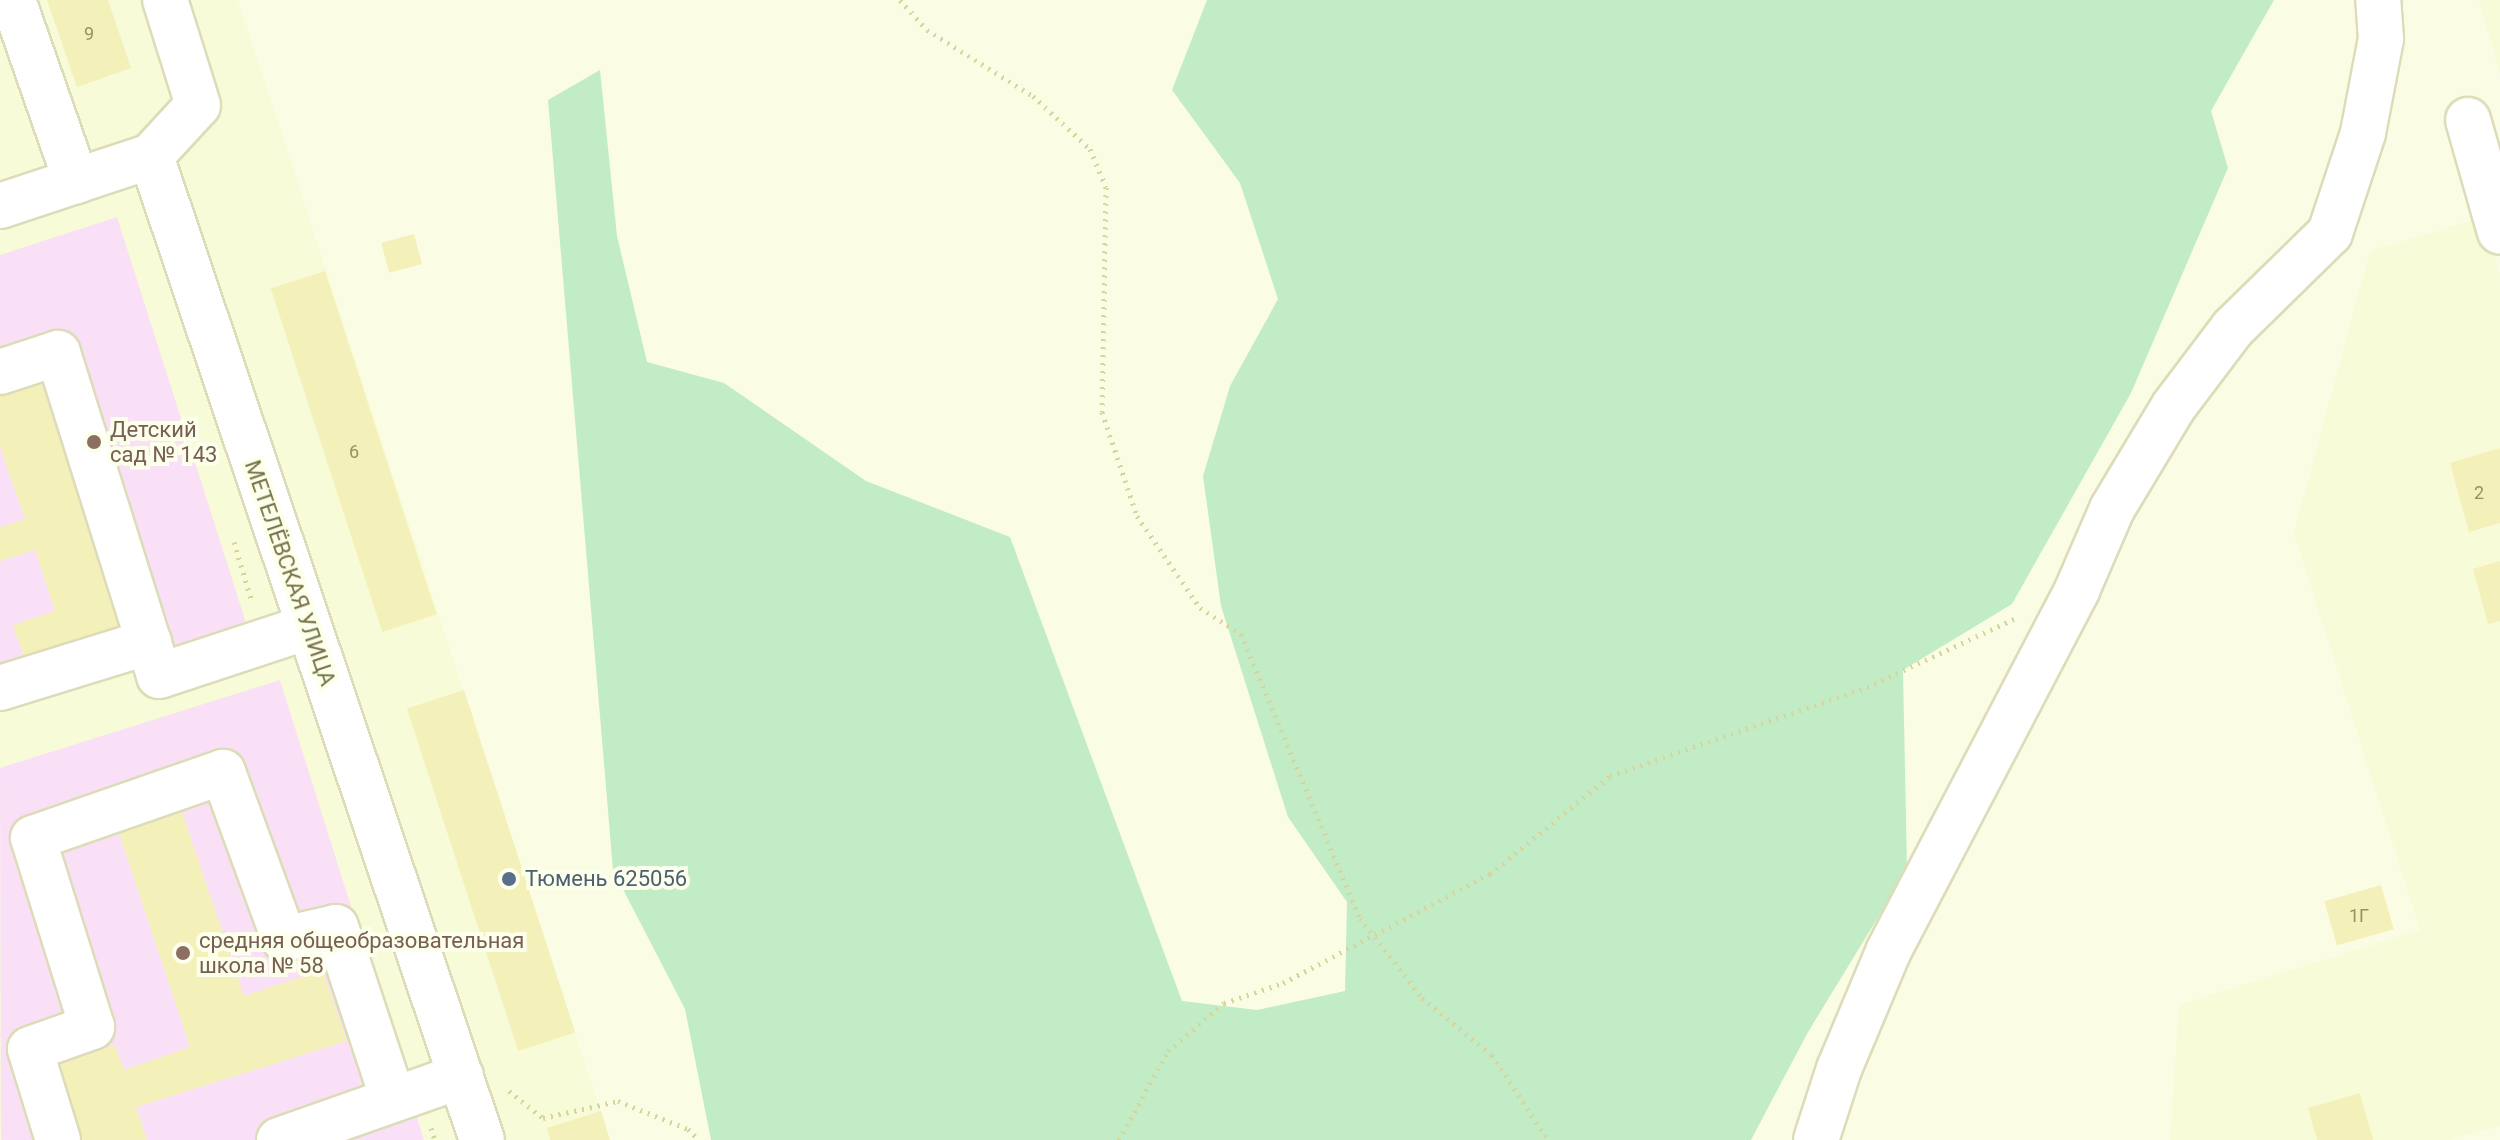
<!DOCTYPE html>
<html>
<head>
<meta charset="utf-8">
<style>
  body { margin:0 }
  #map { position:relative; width:2500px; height:1140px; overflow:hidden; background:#fafde3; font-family:Roboto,sans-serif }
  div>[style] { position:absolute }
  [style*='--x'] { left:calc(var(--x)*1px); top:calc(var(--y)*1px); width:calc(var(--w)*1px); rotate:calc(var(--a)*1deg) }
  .residential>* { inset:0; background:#f7fbd7 }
  .education>* { inset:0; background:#fae0f6 }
  .green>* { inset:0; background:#c1ecc6 }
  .building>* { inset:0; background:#f4f0b9; transform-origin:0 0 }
  .path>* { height:5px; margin-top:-2.5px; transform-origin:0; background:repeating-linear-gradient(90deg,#d9d49c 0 2px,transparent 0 8px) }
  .roads { filter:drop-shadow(2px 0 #dddcb9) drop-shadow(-2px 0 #dddcb9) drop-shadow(0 2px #dddcb9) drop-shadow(0 -2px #dddcb9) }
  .minor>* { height:44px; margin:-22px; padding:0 22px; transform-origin:22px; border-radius:22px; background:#fff }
  .dots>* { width:22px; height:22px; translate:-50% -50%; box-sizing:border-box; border:4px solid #fcffea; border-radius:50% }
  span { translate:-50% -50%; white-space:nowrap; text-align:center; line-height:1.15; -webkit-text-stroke:8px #fcffea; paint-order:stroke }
  .number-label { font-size:18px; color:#969164 }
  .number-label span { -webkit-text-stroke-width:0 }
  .education-label { font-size:22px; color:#785e54 }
  .left { translate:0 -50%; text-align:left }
  .street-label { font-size:22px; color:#777147 }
  .service-label { font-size:22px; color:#4e5e75 }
</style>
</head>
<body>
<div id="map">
  <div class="residential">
    <div style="clip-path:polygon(0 0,238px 0,610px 1140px,0 1140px)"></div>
    <div style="clip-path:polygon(2479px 0,2500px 0,2500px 74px,2480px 3px)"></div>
    <div style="clip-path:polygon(2484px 217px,2500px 275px,2500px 1126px,2448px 1140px,2170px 1140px,2179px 1005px,2420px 930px,2294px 533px,2370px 251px)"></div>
  </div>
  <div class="education">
    <div style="clip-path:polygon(117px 217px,248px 629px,0 708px,0 255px)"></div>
    <div style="clip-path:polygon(280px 680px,424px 1140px,1px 1140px,0 768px)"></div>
  </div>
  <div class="green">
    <div style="clip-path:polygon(1207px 0,2274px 0,2211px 111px,2228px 168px,2131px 393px,2012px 604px,1903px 670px,1907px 870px,1808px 1032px,1751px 1140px,711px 1140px,685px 1009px,613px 870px,548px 100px,600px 70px,617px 236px,647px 362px,724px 383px,866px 481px,1010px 537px,1182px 1001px,1257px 1010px,1345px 991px,1347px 902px,1288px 817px,1221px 606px,1203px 476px,1230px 386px,1278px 299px,1240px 183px,1172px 90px)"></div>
  </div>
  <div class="building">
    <div style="clip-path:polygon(47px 0,108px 0,131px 68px,77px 87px)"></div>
    <div style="left:414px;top:234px;width:31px;height:34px;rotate:75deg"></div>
    <div style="left:325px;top:271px;width:361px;height:57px;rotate:72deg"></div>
    <div style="clip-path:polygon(41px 382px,121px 633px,26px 664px,13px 625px,55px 611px,35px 550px,0 561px,0 527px,25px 519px,0 447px,0 395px)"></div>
    <div style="clip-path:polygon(2500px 448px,2500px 523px,2469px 532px,2450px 463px)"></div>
    <div style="clip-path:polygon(2500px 561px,2500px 621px,2488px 624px,2473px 569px)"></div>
    <div style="left:464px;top:690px;width:360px;height:60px;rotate:72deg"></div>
    <div style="clip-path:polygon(177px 797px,244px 996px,322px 970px,347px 1041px,136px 1107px,147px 1140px,77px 1140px,53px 1067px,115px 1045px,124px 1070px,190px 1047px,114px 818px)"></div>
    <div style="left:2381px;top:885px;width:46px;height:59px;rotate:74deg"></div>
    <div style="clip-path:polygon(2360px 1093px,2373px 1140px,2317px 1140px,2308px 1108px)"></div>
    <div style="clip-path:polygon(601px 1111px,610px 1140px,550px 1140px,547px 1128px)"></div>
  </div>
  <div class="path">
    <div style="--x:900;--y:0;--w:40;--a:48"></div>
    <div style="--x:927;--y:30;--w:125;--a:31.9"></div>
    <div style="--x:1033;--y:96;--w:78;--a:42.9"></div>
    <div style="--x:1090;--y:149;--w:41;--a:67.2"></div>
    <div style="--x:1106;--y:187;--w:225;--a:91"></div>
    <div style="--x:1102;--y:412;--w:110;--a:71.4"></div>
    <div style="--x:1137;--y:516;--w:112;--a:55.6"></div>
    <div style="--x:1200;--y:608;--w:49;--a:32.4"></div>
    <div style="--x:1241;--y:634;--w:308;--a:67.3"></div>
    <div style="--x:1360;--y:918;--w:101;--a:52.2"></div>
    <div style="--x:1422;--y:998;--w:90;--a:39.2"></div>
    <div style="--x:1492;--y:1055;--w:102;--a:56.6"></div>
    <div style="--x:234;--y:542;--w:63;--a:73.3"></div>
    <div style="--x:509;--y:1091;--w:43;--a:38.5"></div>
    <div style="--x:543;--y:1118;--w:77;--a:-12.8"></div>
    <div style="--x:618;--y:1101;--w:75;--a:21.8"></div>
    <div style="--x:688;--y:1129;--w:16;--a:45"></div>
    <div style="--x:431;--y:1128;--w:13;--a:72"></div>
    <div style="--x:1119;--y:1140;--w:102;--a:-61.2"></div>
    <div style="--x:1168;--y:1051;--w:74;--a:-40.6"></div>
    <div style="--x:1224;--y:1003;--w:62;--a:-18.7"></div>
    <div style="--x:1283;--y:983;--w:234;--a:-27.8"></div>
    <div style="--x:1490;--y:874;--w:155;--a:-39.2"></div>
    <div style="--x:1610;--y:776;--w:272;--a:-19.1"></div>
    <div style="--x:1867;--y:687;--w:162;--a:-24.8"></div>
  </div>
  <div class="roads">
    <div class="minor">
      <div style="--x:13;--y:0;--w:192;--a:70.8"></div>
      <div style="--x:2468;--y:120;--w:116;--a:74.1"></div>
      <div style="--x:151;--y:156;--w:1038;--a:71.41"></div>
      <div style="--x:0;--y:206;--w:159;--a:-18.3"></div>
      <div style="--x:151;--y:156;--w:69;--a:-47.3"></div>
      <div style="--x:198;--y:105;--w:110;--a:-107.4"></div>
      <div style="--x:0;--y:372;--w:61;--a:-18.1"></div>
      <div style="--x:58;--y:353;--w:338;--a:72.6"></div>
      <div style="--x:159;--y:676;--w:157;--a:-18.2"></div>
      <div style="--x:0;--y:688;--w:156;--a:-17.2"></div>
      <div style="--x:58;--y:1140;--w:95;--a:-107.1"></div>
      <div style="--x:30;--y:1049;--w:66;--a:-19.5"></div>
      <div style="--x:92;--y:1027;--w:198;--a:-107.3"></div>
      <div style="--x:33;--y:838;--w:201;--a:-19.2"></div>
      <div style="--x:223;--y:772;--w:178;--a:69.9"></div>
      <div style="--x:284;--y:939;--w:53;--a:-13"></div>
      <div style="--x:336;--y:927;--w:181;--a:71.7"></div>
      <div style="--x:279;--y:1140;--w:193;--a:-19.4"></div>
      <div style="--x:1816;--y:1140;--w:75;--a:-72.1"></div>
      <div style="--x:1839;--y:1069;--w:129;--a:-67.2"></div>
      <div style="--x:1889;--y:950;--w:406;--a:-62.4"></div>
      <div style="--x:2077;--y:590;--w:88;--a:-66.6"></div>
      <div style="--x:2112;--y:509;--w:120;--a:-59"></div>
      <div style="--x:2174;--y:406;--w:98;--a:-52.9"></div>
      <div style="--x:2233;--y:328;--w:136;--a:-44.4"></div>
      <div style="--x:2330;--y:233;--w:105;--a:-71.7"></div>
      <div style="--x:2363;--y:133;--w:96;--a:-79.2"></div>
      <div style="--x:2381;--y:39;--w:39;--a:-94"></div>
    </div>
  </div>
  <div class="dots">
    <div style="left:94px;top:442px;background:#8d6e63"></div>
    <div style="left:509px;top:879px;background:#5c6f8a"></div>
    <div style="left:183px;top:953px;background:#8d6e63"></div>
  </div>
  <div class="number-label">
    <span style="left:89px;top:34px">9</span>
    <span style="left:354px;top:452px">6</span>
    <span style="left:2479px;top:493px">2</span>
    <span style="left:2359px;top:916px">1Г</span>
  </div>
  <div class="education-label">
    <span class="left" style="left:110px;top:442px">Детский<br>сад № 143</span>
    <span class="left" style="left:199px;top:953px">средняя общеобразовательная<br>школа № 58</span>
  </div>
  <div class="street-label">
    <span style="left:290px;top:573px;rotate:71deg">МЕТЕЛЁВСКАЯ УЛИЦА</span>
  </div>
  <div class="service-label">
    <span class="left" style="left:525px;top:879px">Тюмень 625056</span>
  </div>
</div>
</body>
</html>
